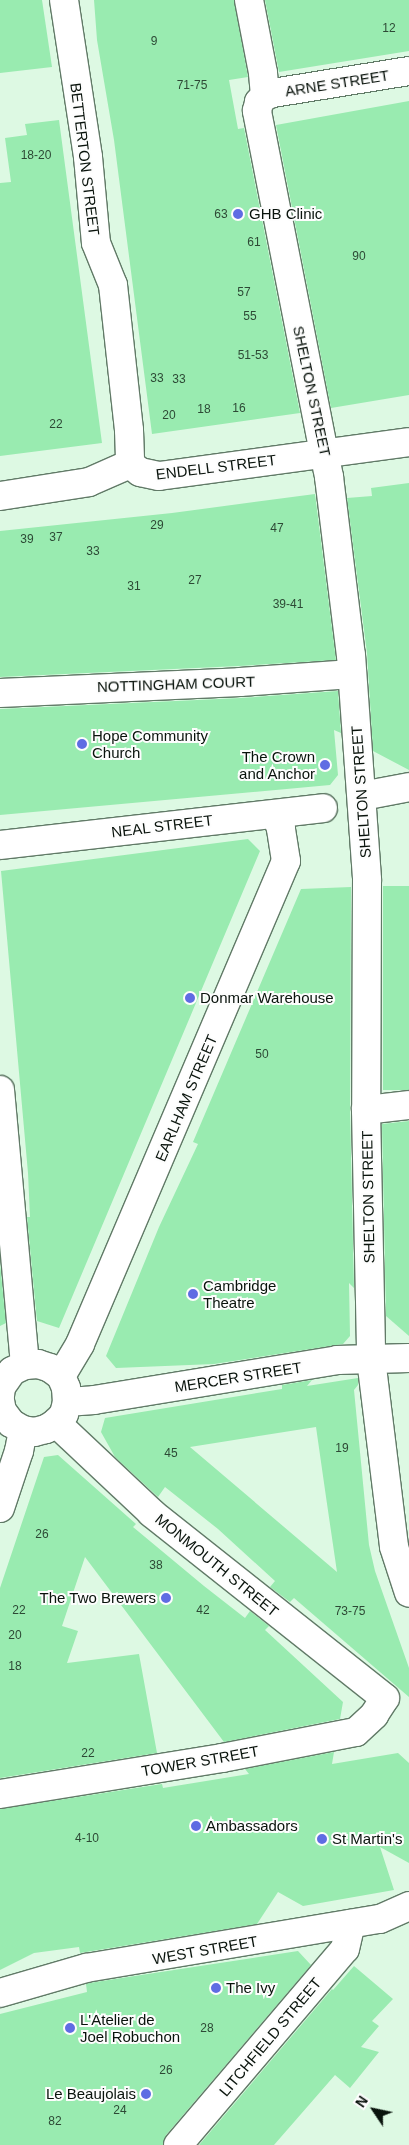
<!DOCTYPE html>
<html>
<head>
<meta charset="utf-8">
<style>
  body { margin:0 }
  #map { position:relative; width:409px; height:2145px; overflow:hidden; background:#ddf9e3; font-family:Arial,sans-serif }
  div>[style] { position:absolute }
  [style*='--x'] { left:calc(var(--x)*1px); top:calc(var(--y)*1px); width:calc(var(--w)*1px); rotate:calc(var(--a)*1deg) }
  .building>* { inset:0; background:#99ebb0; transform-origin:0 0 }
  .roads { filter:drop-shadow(1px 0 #617a67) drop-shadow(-1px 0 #617a67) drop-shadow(0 1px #617a67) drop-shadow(0 -1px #617a67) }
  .street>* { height:28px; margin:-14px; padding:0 14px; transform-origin:14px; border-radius:14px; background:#fff }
  .secondary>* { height:28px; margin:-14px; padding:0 14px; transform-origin:14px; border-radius:14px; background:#fff }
  .dots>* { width:14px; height:14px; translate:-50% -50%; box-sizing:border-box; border:2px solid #fdfdfd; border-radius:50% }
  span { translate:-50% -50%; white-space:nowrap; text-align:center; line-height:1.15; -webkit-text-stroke:4px #fdfdfd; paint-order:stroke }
  .number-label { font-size:12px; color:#2d4935 }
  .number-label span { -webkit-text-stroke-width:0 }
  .street-label { font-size:15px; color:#09130c }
  .poi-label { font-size:15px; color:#09130c }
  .left { translate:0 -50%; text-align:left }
  .right { translate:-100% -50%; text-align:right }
  .north { position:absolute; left:349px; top:2085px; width:50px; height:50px; -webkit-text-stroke:4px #fdfdfd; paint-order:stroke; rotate:304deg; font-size:14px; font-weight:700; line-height:20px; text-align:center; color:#09130c }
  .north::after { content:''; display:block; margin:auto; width:18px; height:22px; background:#09130c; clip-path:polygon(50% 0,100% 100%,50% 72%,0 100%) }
</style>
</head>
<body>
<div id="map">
  <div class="building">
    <div style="clip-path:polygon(0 0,42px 0,52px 67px,0 73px)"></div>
    <div style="clip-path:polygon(94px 0,234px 0,248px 77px,229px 80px,238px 129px,244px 128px,300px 413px,152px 434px,114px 140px,97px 40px)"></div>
    <div style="clip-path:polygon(265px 0,409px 0,409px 51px,279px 72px)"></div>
    <div style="clip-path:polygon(409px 101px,409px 395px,331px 408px,276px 125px)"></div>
    <div style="clip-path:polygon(59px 120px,102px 443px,0 456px,0 183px,11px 182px,5px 138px,27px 135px,25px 124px)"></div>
    <div style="clip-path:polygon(409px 483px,409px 770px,373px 751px,367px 653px,347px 498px,372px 496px,371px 488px)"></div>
    <div style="clip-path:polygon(315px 494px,336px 660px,239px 666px,0 677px,0 531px,172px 513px)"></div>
    <div style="clip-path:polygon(338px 691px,341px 733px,334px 730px,338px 775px,330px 785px,0 815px,0 709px,241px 698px)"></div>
    <div style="clip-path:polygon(248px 839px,260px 851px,59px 1328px,37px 1321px,27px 1217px,30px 1217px,28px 1173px,1px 871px)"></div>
    <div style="left:409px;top:886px;width:204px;height:26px;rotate:90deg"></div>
    <div style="clip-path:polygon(351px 887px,350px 1110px,354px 1288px,349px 1283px,350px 1336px,343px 1344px,214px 1364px,116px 1368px,106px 1356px,159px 1227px,198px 1144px,193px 1142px,301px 889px)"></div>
    <div style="clip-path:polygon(409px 1121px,409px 1336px,386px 1316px,382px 1124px)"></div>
    <div style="clip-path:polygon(0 1263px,6px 1323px,0 1326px)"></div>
    <div style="clip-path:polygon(evenodd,358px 1378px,358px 1385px,354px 1390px,369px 1545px,375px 1571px,409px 1668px,409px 1697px,294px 1598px,290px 1602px,270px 1587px,275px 1581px,218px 1529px,165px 1487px,158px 1497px,115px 1457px,101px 1432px,105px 1418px,282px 1389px,282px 1385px,312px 1380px,307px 1386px,358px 1378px,316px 1427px,326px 1497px,337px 1572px,190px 1447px,316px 1427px)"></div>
    <div style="clip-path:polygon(58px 1455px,136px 1524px,133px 1527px,204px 1586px,245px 1618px,250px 1611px,269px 1626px,265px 1630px,343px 1702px,340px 1719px,224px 1742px,85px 1557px,62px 1626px,78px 1631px,67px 1663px,139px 1654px,157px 1753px,0 1778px,0 1588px,44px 1457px)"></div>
    <div style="clip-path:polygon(334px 1752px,332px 1764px,398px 1753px,409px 1763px,409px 1863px,380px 1847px,394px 1890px,303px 1906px,278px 1892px,257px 1924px,80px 1953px,79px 1947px,34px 1953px,0 1970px,0 1809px,162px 1784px,163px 1788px,249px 1774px,245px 1769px)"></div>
    <div style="clip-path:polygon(298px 1951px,311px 1965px,166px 2135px,163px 2145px,0 2145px,0 2014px,87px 1992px,86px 1984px,89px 1983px)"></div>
    <div style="clip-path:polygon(354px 1966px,393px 1999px,372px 2021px,379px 2026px,361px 2047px,379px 2052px,350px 2088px,335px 2075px,274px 2145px,199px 2145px,332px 1989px,333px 1990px)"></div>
  </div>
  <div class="roads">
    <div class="street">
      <div style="--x:64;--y:0;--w:159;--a:81.3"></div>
      <div style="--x:88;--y:157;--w:86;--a:84.7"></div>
      <div style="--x:96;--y:243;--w:45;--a:68"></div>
      <div style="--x:113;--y:285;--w:146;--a:83.7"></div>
      <div style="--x:129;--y:430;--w:34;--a:88"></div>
      <div style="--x:249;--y:0;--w:74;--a:79.1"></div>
      <div style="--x:263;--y:73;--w:23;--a:85"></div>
      <div style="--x:324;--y:453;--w:349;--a:-101.1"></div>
      <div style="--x:257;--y:111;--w:9;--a:-77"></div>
      <div style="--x:259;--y:102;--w:8;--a:-45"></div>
      <div style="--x:265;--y:96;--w:9;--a:-21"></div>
      <div style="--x:273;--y:93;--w:138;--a:-9.2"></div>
      <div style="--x:0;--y:693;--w:240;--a:-2.6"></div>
      <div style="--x:240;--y:682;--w:112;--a:-4.1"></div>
      <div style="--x:362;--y:796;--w:48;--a:-10.8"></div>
      <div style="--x:0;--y:845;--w:325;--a:-6.5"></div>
      <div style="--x:0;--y:1090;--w:276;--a:84.8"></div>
      <div style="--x:366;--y:1110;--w:43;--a:-6.6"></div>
      <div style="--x:61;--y:1376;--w:37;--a:-59"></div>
      <div style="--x:80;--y:1344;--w:525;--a:-66.9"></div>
      <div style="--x:286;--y:861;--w:33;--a:-99"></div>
      <div style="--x:281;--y:828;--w:15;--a:-113"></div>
      <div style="--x:0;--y:1396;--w:9;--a:-84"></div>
      <div style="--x:1;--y:1387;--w:19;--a:-55"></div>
      <div style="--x:12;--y:1371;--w:14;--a:-25"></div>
      <div style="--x:25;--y:1365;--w:13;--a:-4"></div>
      <div style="--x:38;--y:1364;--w:13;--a:18"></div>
      <div style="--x:50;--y:1368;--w:14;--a:36"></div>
      <div style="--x:61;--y:1376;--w:13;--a:67"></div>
      <div style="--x:66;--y:1388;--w:14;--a:86"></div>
      <div style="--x:67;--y:1402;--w:12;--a:104"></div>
      <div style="--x:64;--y:1414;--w:12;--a:132"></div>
      <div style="--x:56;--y:1423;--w:12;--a:149"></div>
      <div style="--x:46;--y:1429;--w:11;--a:165"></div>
      <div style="--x:35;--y:1432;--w:12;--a:-171"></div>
      <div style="--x:23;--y:1430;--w:14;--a:-150"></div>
      <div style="--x:11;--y:1423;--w:15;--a:-127"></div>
      <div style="--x:2;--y:1411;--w:10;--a:-101"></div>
      <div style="--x:67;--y:1402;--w:27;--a:-4"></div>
      <div style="--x:94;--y:1400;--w:246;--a:-9.3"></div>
      <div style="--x:337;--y:1360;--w:72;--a:-1.6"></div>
      <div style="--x:0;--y:1508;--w:60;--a:-71.6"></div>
      <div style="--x:19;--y:1451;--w:21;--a:-79"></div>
      <div style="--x:0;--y:1794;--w:225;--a:-9.2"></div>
      <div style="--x:222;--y:1758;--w:136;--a:-11"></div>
      <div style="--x:356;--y:1732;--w:25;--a:-43"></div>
      <div style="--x:374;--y:1715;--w:20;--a:-57"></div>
      <div style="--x:385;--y:1698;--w:298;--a:-141.6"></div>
      <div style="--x:152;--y:1513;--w:132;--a:-136.8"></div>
      <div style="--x:0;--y:1993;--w:90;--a:-16.2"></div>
      <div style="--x:86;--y:1968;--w:298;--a:-9.5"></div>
      <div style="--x:380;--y:1919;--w:32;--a:-24"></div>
      <div style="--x:178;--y:2145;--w:257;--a:-49.6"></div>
      <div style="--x:345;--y:1949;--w:26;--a:-77"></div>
    </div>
    <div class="secondary">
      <div style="--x:324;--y:453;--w:25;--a:78"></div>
      <div style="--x:329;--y:477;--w:179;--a:83"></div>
      <div style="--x:351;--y:655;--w:226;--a:85.9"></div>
      <div style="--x:367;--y:880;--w:230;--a:90.2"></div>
      <div style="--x:366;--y:1110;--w:249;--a:88.8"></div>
      <div style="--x:371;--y:1359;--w:189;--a:83"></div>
      <div style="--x:394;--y:1547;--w:48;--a:71.9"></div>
      <div style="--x:0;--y:496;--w:90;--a:-8.9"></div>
      <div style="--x:89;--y:482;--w:45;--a:-23.7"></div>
      <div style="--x:130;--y:464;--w:13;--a:39"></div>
      <div style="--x:140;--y:472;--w:19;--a:12"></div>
      <div style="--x:159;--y:476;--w:252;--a:-7.7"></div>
    </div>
  </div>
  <div class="dots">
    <div style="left:238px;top:214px;background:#5f6ce3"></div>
    <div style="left:82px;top:744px;background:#5f6ce3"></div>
    <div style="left:325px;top:765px;background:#5f6ce3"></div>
    <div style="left:190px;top:998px;background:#5f6ce3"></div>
    <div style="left:193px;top:1294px;background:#5f6ce3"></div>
    <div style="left:166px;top:1598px;background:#5f6ce3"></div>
    <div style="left:196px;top:1826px;background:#5f6ce3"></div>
    <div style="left:322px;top:1839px;background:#5f6ce3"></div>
    <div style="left:216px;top:1988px;background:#5f6ce3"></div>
    <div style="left:70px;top:2028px;background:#5f6ce3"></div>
    <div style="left:146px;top:2094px;background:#5f6ce3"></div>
  </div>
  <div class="number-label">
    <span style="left:389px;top:29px">12</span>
    <span style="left:154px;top:42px">9</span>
    <span style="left:192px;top:86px">71-75</span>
    <span style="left:36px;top:156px">18-20</span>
    <span style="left:221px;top:215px">63</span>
    <span style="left:254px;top:243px">61</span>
    <span style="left:359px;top:257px">90</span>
    <span style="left:244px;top:293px">57</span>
    <span style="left:250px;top:317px">55</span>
    <span style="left:253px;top:356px">51-53</span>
    <span style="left:157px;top:379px">33</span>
    <span style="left:179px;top:380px">33</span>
    <span style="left:239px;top:409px">16</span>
    <span style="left:204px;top:410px">18</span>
    <span style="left:169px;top:416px">20</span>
    <span style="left:56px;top:425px">22</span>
    <span style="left:157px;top:526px">29</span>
    <span style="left:277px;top:529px">47</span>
    <span style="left:56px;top:538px">37</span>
    <span style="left:27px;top:540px">39</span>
    <span style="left:93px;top:552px">33</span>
    <span style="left:195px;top:581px">27</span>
    <span style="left:134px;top:587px">31</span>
    <span style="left:288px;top:605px">39-41</span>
    <span style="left:262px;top:1055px">50</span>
    <span style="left:342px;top:1449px">19</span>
    <span style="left:171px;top:1454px">45</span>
    <span style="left:42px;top:1535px">26</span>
    <span style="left:156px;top:1566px">38</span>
    <span style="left:19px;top:1611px">22</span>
    <span style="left:203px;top:1611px">42</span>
    <span style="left:350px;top:1612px">73-75</span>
    <span style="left:15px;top:1636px">20</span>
    <span style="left:15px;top:1667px">18</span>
    <span style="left:88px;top:1754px">22</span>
    <span style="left:87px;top:1839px">4-10</span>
    <span style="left:207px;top:2029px">28</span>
    <span style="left:166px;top:2071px">26</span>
    <span style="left:120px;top:2111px">24</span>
    <span style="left:55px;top:2122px">82</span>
  </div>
  <div class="street-label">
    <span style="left:337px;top:83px;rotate:-9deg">ARNE STREET</span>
    <span style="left:85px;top:159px;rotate:83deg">BETTERTON STREET</span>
    <span style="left:312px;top:391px;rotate:78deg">SHELTON STREET</span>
    <span style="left:216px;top:467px;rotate:-7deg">ENDELL STREET</span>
    <span style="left:176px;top:684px;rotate:-2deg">NOTTINGHAM COURT</span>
    <span style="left:361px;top:792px;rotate:-94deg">SHELTON STREET</span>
    <span style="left:162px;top:826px;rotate:-7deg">NEAL STREET</span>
    <span style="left:186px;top:1098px;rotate:-67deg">EARLHAM STREET</span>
    <span style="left:368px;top:1197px;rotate:-91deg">SHELTON STREET</span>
    <span style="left:238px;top:1377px;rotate:-9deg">MERCER STREET</span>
    <span style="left:217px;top:1565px;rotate:39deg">MONMOUTH STREET</span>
    <span style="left:200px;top:1761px;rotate:-10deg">TOWER STREET</span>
    <span style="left:205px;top:1950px;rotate:-10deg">WEST STREET</span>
    <span style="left:270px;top:2037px;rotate:-50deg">LITCHFIELD STREET</span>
  </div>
  <div class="poi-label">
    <span class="left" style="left:249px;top:214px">GHB Clinic</span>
    <span class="left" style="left:92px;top:744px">Hope Community<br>Church</span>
    <span class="right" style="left:315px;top:765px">The Crown<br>and Anchor</span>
    <span class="left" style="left:200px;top:998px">Donmar Warehouse</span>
    <span class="left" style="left:203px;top:1294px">Cambridge<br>Theatre</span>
    <span class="right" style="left:156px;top:1598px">The Two Brewers</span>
    <span class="left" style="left:206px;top:1826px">Ambassadors</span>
    <span class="left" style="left:332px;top:1839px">St Martin's</span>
    <span class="left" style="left:226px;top:1988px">The Ivy</span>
    <span class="left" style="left:80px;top:2028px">L'Atelier de<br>Joel Robuchon</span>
    <span class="right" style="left:136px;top:2094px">Le Beaujolais</span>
  </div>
  <div class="north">N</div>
</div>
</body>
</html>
